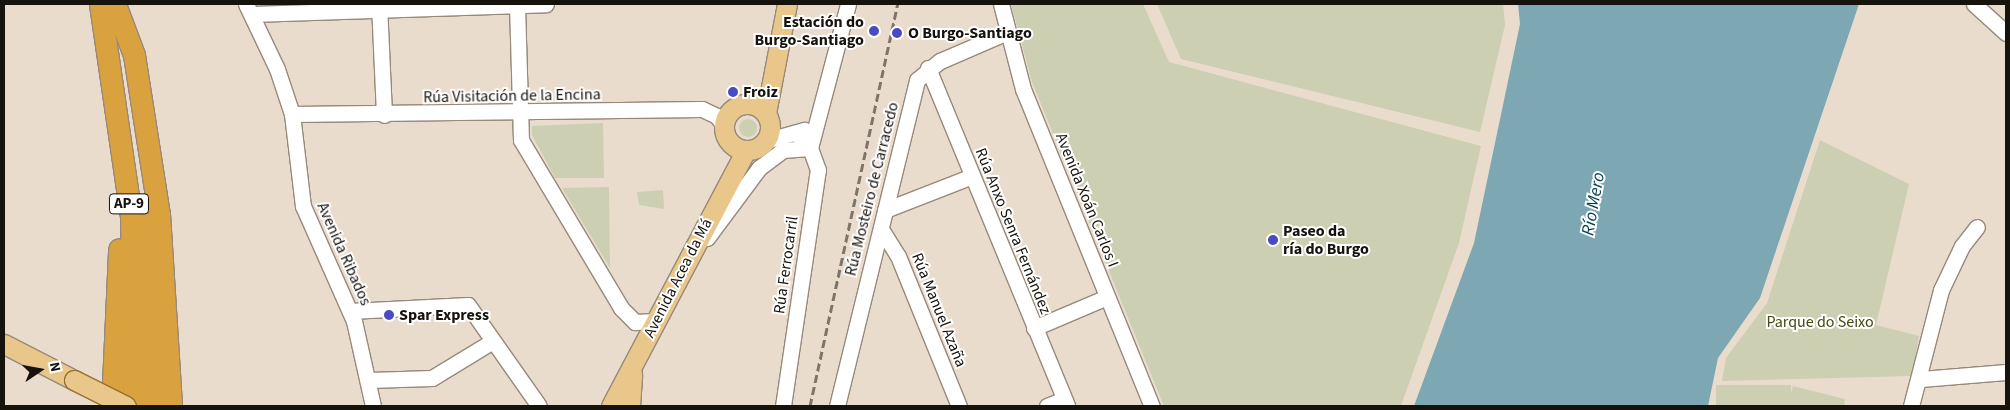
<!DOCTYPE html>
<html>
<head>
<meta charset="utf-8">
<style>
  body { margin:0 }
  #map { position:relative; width:2010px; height:410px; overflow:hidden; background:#eadccc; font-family:"Source Sans 3",sans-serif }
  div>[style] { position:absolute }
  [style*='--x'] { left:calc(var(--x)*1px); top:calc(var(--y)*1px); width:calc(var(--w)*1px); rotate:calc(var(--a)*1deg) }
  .green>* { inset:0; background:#cccfb2; transform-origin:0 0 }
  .round { border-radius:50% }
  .water>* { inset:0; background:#7da7b2 }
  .roads { filter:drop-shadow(1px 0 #96897b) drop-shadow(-1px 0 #96897b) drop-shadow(0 1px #96897b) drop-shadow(0 -1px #96897b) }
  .minor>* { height:15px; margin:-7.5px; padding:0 7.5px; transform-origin:7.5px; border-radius:7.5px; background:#fff }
  .major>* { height:19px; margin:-9.5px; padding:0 9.5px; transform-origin:9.5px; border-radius:9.5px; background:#e9c78b }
  .major>.ring { margin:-9.5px; padding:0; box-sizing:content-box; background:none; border:19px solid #e9c78b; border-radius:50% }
  .highway>* { height:21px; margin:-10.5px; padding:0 10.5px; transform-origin:10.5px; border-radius:10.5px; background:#daa23e }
  .rail>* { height:3px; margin-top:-1.5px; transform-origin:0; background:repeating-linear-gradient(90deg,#7e756a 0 8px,transparent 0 12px) }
  .bridges { filter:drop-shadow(1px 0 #95702c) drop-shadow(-1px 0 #95702c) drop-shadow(0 1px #95702c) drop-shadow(0 -1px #95702c) }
  .major-bridge>* { height:19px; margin:-9.5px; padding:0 9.5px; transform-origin:9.5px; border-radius:9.5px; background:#e9c78b }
  .dots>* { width:14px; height:14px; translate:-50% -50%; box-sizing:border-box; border:2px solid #fff; border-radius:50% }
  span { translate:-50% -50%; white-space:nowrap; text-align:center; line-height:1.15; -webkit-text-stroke:4px #fff; paint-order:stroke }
  .shield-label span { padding:1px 4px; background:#fff; border:1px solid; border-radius:4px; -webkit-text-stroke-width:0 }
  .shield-label { font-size:15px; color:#16120c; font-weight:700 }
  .poi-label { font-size:16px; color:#16120c; font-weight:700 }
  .right { translate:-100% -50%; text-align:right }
  .left { translate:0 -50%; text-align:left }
  .street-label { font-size:16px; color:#16120c }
  .park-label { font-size:16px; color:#46490e }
  .water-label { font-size:18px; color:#044552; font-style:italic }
  .frame { position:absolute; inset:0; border:5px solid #16120c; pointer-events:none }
  .north { position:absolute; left:15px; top:345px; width:50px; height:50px; -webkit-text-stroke:4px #fff; paint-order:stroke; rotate:78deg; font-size:14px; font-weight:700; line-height:20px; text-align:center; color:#16120c }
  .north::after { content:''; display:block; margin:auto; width:18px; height:22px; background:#16120c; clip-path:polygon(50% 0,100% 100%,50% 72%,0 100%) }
</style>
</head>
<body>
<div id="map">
  <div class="green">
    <div style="clip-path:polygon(1011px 4px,1143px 4px,1169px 62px,1481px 146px,1459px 243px,1401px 406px,1164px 406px,1032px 82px)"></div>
    <div style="clip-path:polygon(1157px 4px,1503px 4px,1505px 25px,1480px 132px,1181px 59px)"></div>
    <div class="round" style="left:739px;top:119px;width:18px;height:18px"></div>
    <div style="clip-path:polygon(603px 123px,604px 178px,555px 178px,532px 135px,532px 126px)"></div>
    <div style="clip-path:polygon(1820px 140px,1909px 184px,1876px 325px,1919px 336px,1912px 376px,1722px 381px,1726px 358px,1767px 303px)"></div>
    <div style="clip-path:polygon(609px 187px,610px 268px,562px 188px)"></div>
    <div style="clip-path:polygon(663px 190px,664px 209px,639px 205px,637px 192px)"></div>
    <div style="left:1716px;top:385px;width:75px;height:22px"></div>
    <div style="clip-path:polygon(1793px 386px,1845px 399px,1844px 406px,1788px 406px)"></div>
  </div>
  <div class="water">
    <div style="clip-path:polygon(1518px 4px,1859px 4px,1760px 298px,1718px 358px,1708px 406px,1414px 406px,1474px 243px,1520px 24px)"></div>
  </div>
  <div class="roads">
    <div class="minor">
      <div style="--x:246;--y:4;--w:72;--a:64.5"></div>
      <div style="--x:277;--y:69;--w:47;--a:71.6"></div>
      <div style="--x:292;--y:114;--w:93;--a:83.2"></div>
      <div style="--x:303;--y:206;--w:126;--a:66.1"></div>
      <div style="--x:354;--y:321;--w:87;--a:77.4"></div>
      <div style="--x:379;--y:4;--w:111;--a:87.4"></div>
      <div style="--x:1001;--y:4;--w:88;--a:75.5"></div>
      <div style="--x:1023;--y:89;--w:342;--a:67.9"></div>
      <div style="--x:1974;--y:4;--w:43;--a:42.2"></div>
      <div style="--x:517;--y:5;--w:135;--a:88.3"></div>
      <div style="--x:521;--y:140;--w:196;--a:59.2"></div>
      <div style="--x:621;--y:308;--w:20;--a:45"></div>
      <div style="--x:635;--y:322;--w:20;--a:-3"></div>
      <div style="--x:252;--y:14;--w:294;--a:-1.9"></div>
      <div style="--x:928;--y:68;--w:365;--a:67.6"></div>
      <div style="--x:292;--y:114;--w:410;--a:-0.7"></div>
      <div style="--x:702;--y:109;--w:17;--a:25"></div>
      <div style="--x:717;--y:116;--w:14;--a:56"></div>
      <div style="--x:765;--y:141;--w:41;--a:-15.8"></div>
      <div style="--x:810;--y:148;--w:149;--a:-75.2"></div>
      <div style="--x:885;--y:210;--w:93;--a:-21.3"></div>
      <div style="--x:881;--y:229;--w:32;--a:58"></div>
      <div style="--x:898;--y:256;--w:162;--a:67.9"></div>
      <div style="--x:707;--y:238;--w:87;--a:-53.4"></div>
      <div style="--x:759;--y:168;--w:30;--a:-37"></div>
      <div style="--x:783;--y:150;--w:27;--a:-4"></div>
      <div style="--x:350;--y:311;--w:118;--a:-2.9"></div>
      <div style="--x:468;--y:305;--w:123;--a:54.9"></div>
      <div style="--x:1034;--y:328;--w:79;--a:-23"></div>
      <div style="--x:1921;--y:379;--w:85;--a:-4.7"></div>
      <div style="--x:369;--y:380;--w:63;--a:-1.8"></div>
      <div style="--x:432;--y:378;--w:69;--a:-31.4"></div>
      <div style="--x:783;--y:406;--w:239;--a:-81.6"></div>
      <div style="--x:818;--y:170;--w:23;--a:-110"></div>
      <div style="--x:810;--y:148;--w:18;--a:-133"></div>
      <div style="--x:837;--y:406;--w:336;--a:-76.2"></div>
      <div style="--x:917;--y:80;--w:30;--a:-40"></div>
      <div style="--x:940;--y:61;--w:73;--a:-23.4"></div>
      <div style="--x:1047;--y:406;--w:18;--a:-22"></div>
      <div style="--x:1911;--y:406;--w:120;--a:-75.5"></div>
      <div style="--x:1941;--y:290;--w:49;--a:-64.5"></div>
      <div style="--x:1962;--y:246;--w:24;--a:-52"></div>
    </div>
    <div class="major">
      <div class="ring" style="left:724px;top:104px;width:27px;height:27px"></div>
      <div style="--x:766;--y:113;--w:111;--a:-79.1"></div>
      <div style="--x:4;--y:344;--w:79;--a:27.2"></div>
      <div style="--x:611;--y:406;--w:289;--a:-62.2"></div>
      <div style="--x:630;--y:406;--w:32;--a:-86"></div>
    </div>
    <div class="highway">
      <div style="--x:100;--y:4;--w:214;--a:81.7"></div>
      <div style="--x:131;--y:216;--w:190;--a:89.1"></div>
      <div style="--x:116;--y:7;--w:51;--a:69.4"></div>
      <div style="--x:134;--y:55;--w:161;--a:81.1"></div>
      <div style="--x:159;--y:214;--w:192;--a:86.4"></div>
      <div style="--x:146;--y:224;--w:182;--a:88.7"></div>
      <div style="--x:112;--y:406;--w:157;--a:-87.4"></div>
    </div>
  </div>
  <div class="rail">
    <div style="--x:810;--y:406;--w:412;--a:-77.7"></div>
  </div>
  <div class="bridges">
    <div class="major-bridge">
      <div style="--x:74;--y:380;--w:58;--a:26.6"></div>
    </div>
  </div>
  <div class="dots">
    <div style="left:874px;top:31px;background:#484bc1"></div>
    <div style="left:897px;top:33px;background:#484bc1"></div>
    <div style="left:733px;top:92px;background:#484bc1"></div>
    <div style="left:1273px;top:240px;background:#484bc1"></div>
    <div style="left:389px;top:315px;background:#484bc1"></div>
  </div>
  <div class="shield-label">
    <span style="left:129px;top:204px">AP-9</span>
  </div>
  <div class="poi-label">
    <span class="right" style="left:864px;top:31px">Estación do<br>Burgo-Santiago</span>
    <span class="left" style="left:908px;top:33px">O Burgo-Santiago</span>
    <span class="left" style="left:743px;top:92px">Froiz</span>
    <span class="left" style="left:1283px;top:240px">Paseo da<br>ría do Burgo</span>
    <span class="left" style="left:399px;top:315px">Spar Express</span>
  </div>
  <div class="street-label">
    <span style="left:512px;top:96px;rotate:-1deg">Rúa Visitación de la Encina</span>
    <span style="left:872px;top:189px;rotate:-76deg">Rúa Mosteiro de Carracedo</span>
    <span style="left:1087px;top:200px;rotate:68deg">Avenida Xoán Carlos I</span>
    <span style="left:1013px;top:231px;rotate:68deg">Rúa Anxo Senra Fernández</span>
    <span style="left:344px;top:254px;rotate:66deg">Avenida Ribados</span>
    <span style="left:786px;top:265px;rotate:-82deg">Rúa Ferrocarril</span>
    <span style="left:678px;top:278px;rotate:-63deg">Avenida Acea da Má</span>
    <span style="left:939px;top:310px;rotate:68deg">Rúa Manuel Azaña</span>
  </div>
  <div class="park-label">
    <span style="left:1820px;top:322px">Parque do Seixo</span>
  </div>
  <div class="water-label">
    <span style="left:1594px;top:204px;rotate:-80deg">Río Mero</span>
  </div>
  <div class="frame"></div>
  <div class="north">N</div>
</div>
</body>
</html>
